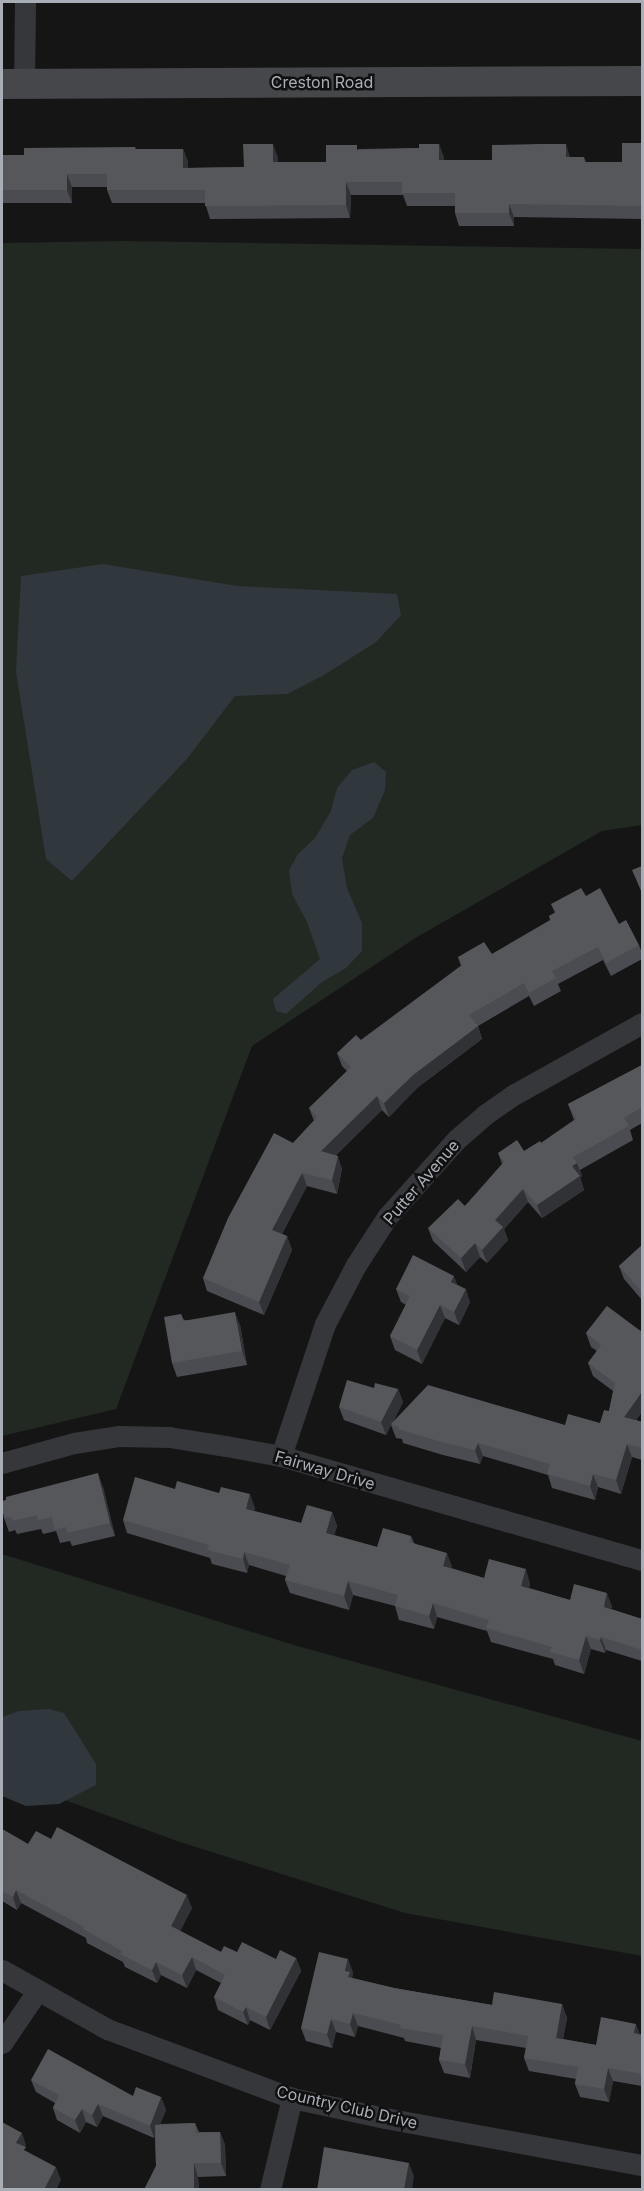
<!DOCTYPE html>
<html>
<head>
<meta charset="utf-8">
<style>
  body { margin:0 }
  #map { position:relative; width:644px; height:2191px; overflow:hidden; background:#151516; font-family:Inter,sans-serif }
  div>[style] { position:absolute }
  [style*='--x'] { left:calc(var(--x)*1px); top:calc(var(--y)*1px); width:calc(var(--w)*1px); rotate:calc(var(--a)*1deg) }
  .green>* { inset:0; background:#222822 }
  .water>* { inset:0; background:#30383e }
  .street>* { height:21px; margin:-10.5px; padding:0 10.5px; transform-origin:10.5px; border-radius:10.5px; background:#36373b }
  .secondary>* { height:30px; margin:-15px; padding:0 15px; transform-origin:15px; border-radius:15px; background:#45474b }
  .wall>* { inset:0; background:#4b4c51 }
  .shaded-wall>* { inset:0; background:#313235 }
  .building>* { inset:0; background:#55575b }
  span { translate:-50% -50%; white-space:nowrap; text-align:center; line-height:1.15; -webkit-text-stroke:5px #101011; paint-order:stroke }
  .street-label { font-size:16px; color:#a9adb5 }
  .frame { position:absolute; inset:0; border:3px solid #a9adb5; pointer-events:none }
</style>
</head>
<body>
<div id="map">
  <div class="green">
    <div style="clip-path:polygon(123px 241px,642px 249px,642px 825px,602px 831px,417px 937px,252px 1046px,116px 1409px,2px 1436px,2px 243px)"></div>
    <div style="clip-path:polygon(2px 1554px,297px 1646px,642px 1741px,642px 1956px,405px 1913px,177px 1841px,2px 1777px)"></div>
  </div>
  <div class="water">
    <div style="clip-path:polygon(103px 564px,237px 586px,397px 594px,401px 615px,376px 642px,324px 675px,287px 694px,235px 696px,186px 760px,72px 881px,46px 859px,16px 672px,21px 576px)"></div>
    <div style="clip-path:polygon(374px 762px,386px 772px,385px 790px,373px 818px,350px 835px,342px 858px,347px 888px,362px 923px,362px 951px,346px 968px,322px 982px,286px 1014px,276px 1011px,273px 999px,320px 959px,307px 922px,292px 894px,289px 870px,298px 854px,315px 838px,331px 811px,337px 788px,352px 770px)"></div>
    <div style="clip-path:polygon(48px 1709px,64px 1713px,96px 1764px,96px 1785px,59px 1804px,26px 1806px,2px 1796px,2px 1717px,19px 1711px)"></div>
  </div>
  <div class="street">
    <div style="--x:24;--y:84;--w:82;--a:-89.3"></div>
    <div style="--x:281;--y:1456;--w:139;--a:-71.6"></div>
    <div style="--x:325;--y:1324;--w:67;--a:-62.3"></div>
    <div style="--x:356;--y:1265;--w:57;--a:-57.1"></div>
    <div style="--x:387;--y:1217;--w:105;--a:-48.1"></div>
    <div style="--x:457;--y:1139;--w:38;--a:-41"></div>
    <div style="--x:486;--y:1114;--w:35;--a:-35"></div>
    <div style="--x:515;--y:1094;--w:145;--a:-29.2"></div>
    <div style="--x:2;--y:1463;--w:75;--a:-15.5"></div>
    <div style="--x:74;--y:1443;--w:46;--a:-8.8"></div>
    <div style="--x:119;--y:1436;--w:50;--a:1.1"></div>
    <div style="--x:169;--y:1437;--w:58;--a:9"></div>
    <div style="--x:226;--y:1446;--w:56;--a:10.3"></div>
    <div style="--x:281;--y:1456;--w:376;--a:16.1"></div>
    <div style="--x:2;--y:1970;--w:120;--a:29.3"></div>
    <div style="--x:107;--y:2029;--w:197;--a:20.5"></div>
    <div style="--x:292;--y:2098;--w:95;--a:12.1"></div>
    <div style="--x:385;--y:2118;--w:261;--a:10.4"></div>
    <div style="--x:2;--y:2043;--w:64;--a:-55.8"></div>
    <div style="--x:270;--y:2190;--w:95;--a:-76.6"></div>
  </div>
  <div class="secondary">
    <div style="--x:2;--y:84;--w:640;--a:-0.27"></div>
  </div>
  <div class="wall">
    <div style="clip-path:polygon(642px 143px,642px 219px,514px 217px,514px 226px,459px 226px,455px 213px,455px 206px,407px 206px,403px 195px,351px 195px,350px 218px,210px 219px,205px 203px,112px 203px,107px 190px,107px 187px,72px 187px,72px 203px,2px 203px,2px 155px,24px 155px,135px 147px,136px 149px,183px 149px,188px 162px,188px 168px,244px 167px,278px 157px,278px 162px,326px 162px,359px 149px,419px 148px,439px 144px,444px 160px,492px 160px,584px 157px,586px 162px,622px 162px)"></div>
    <div style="clip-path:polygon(586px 896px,619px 924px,639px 945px,642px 953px,642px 959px,611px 976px,603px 960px,558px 984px,561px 991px,534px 1006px,529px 996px,478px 1026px,482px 1039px,417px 1088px,389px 1117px,382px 1110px,336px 1155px,342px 1169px,337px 1194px,307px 1186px,282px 1234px,287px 1236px,292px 1250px,264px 1315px,207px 1291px,203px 1278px,293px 1143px,314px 1121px,309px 1108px,347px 1071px,342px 1066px,337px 1053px,361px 1040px,461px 966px,458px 957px,492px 954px,550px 920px,549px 916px,555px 913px,551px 904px)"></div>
    <div style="clip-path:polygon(642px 1065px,642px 1123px,630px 1130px,633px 1140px,580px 1170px,582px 1176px,580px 1177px,584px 1190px,542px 1218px,528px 1202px,504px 1229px,508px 1240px,487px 1263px,480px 1257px,466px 1272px,433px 1241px,428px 1228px,465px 1206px,502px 1164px,498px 1153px,524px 1151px,541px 1143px,574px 1120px,568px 1104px)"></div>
    <div style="clip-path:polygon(642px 1245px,642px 1300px,624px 1279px,619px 1266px)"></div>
    <div style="clip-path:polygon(457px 1285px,470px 1302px,459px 1325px,445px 1318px,422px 1364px,395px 1350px,390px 1336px,406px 1305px,401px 1302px,396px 1289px)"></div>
    <div style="clip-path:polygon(607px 1306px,642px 1412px,636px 1420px,642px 1422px,642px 1460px,632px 1457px,621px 1494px,598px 1487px,595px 1500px,552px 1488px,548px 1475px,483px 1456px,480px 1464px,443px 1455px,403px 1443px,402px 1439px,396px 1438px,391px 1425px,386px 1435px,344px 1420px,339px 1407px,374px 1388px,398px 1389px,403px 1402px,392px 1424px,565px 1425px,600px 1423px,609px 1411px,613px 1391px,593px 1376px,588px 1363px,597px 1351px,591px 1347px,586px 1333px)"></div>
    <div style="clip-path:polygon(181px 1314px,184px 1320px,240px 1325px,247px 1365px,177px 1377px,172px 1363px)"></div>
    <div style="clip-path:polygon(103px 1487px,115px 1536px,72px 1546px,70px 1541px,60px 1543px,56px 1531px,43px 1534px,41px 1529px,17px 1534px,15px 1530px,9px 1532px,4px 1518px)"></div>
    <div style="clip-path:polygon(175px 1489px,255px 1508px,254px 1511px,301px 1523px,332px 1512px,337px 1526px,334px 1535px,377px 1547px,411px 1536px,414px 1543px,452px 1566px,451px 1568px,484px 1578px,530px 1583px,529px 1588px,570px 1600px,612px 1606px,611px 1609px,642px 1619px,642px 1661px,606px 1650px,605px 1653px,591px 1649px,584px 1674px,555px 1665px,553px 1659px,491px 1642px,487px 1631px,437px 1617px,434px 1629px,399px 1620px,395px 1606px,353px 1595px,349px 1610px,290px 1593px,285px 1580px,286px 1576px,249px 1565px,247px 1573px,212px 1564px,210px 1558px,127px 1533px,123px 1520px)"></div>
    <div style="clip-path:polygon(2px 1829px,28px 1844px,51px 1839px,192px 1908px,180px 1931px,221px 1952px,237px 1952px,276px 1959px,296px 1958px,301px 1971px,270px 2030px,250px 2020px,248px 2025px,218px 2010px,214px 1997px,221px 1983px,196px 1970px,187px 1988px,161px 1975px,157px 1983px,125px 1967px,123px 1962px,87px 1943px,86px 1938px,21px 1903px,17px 1910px,2px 1901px)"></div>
    <div style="clip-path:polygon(353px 1972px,352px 1978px,394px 1988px,492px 2005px,562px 2004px,567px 2018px,563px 2039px,596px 2045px,640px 2034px,642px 2035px,642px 2086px,613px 2081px,609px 2102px,580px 2097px,575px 2084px,576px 2079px,529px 2071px,524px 2058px,526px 2048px,476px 2040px,470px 2078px,444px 2073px,439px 2060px,441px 2048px,405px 2041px,404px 2038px,358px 2026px,355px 2037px,336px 2032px,332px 2048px,306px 2041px,301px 2028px)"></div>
    <div style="clip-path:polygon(31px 2080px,133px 2096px,161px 2097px,166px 2110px,160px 2124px,195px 2123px,199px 2132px,220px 2132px,225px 2145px,226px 2176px,198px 2177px,199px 2190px,144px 2190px,156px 2166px,155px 2135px,154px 2138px,103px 2116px,97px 2127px,86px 2122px,80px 2133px,57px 2120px,53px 2108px,55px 2103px,36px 2092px)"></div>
  </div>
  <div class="shaded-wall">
    <div style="clip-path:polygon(273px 144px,278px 157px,278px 175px,273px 162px)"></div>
    <div style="clip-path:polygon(439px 144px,444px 157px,444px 173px,439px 160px)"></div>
    <div style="clip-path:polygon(566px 144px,570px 157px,566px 157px)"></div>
    <div style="clip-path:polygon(183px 149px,188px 162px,188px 181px,183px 168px)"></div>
    <div style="clip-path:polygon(67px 174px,72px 187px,72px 203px,67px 190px)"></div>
    <div style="clip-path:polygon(346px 182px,351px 195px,350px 218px,346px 205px)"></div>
    <div style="clip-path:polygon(509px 204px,514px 217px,514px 226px,509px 213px)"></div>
    <div style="clip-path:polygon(478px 1026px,482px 1039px,417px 1088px,389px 1117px,384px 1103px,413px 1075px)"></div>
    <div style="clip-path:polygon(377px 1096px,382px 1110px,326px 1164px,321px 1151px)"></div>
    <div style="clip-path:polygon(338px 1156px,342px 1169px,337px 1194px,332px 1180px)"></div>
    <div style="clip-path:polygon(577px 1163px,582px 1176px,580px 1177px,584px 1190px,542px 1218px,537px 1205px,572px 1166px)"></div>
    <div style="clip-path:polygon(302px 1173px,307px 1186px,277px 1243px,272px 1230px)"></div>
    <div style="clip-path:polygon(523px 1189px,528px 1202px,504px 1229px,508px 1240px,487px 1263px,482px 1250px,495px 1220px)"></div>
    <div style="clip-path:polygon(287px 1236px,292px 1250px,264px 1315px,259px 1302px)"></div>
    <div style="clip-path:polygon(475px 1243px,480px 1257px,466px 1272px,461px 1258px)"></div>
    <div style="clip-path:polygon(454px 1276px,459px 1289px,451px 1282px)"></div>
    <div style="clip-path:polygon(466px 1289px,470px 1302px,459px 1325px,454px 1312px)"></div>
    <div style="clip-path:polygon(440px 1305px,445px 1318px,422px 1364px,417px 1350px)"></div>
    <div style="clip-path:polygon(235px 1312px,240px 1325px,247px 1365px,242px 1351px)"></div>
    <div style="clip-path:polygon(398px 1389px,403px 1402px,386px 1435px,381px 1422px)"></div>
    <div style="clip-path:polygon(642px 1392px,642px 1412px,629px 1430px,624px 1417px)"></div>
    <div style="clip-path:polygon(478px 1443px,483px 1456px,480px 1464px,475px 1450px)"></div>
    <div style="clip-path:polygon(627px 1444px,632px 1457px,621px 1494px,616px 1480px)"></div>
    <div style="clip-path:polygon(98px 1473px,103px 1487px,115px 1536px,110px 1523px)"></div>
    <div style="clip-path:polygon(593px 1474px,598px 1487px,595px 1500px,590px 1486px)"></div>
    <div style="clip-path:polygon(250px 1494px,255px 1508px,251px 1522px,246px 1509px)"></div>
    <div style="clip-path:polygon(332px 1512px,337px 1526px,331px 1546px,326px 1533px)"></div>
    <div style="clip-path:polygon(244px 1552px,249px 1565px,247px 1573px,243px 1559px)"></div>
    <div style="clip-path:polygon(447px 1553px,452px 1566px,448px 1579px,443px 1566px)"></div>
    <div style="clip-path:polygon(526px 1569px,530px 1583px,526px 1599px,521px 1586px)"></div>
    <div style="clip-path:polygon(348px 1581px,353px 1595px,349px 1610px,344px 1596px)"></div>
    <div style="clip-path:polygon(607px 1593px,612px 1606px,608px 1620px,604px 1607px)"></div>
    <div style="clip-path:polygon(433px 1603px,437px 1617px,434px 1629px,429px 1616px)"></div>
    <div style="clip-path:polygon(586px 1636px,591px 1649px,584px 1674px,579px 1660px)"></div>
    <div style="clip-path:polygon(601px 1637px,606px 1650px,605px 1653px,600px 1640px)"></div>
    <div style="clip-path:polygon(16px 1890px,21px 1903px,17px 1910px,13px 1897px)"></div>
    <div style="clip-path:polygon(187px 1895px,192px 1908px,176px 1939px,171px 1926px)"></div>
    <div style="clip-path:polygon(192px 1957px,196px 1970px,187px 1988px,182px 1975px)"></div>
    <div style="clip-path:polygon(296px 1958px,301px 1971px,270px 2030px,266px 2017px)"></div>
    <div style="clip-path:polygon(348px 1959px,353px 1972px,352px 1978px,353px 1990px,345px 1971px)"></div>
    <div style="clip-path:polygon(156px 1962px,161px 1975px,157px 1983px,152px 1970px)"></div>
    <div style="clip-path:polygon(562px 2004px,567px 2018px,561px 2051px,556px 2038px)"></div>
    <div style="clip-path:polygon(246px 2007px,250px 2020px,248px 2025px,243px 2012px)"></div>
    <div style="clip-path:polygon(353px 2013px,358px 2026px,355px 2037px,350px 2024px)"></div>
    <div style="clip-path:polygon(331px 2019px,336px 2032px,332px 2048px,327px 2034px)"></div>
    <div style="clip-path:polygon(636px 2024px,641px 2037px,634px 2033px)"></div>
    <div style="clip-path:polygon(472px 2026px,476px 2040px,470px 2078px,465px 2064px)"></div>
    <div style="clip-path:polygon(608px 2068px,613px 2081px,609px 2102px,604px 2089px)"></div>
    <div style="clip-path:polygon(161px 2097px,166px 2110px,154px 2138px,150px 2126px)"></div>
    <div style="clip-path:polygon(98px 2104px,103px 2116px,97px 2127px,92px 2115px)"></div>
    <div style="clip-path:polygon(82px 2109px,86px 2122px,80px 2133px,75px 2120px)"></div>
    <div style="clip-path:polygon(220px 2132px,225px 2145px,226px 2176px,221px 2163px)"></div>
    <div style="clip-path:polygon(22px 2133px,26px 2145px,21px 2155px,16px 2143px)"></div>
    <div style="clip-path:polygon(194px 2163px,198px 2177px,199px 2190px,194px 2190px)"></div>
    <div style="clip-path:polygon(409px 2163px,414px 2176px,412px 2190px,404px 2190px)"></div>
    <div style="clip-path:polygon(56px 2167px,61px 2180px,56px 2190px,44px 2190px)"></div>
  </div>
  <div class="building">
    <div style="clip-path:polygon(622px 143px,642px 143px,642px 206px,509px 204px,509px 213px,455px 213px,455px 193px,402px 193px,402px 182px,346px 182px,346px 205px,205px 206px,205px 190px,107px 190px,107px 174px,67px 174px,67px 190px,2px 190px,2px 155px,24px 155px,24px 148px,135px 147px,135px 149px,183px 149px,183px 168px,244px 167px,243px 144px,273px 144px,273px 162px,326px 162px,326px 145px,357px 145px,357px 150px,419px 148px,419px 144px,439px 144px,439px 160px,492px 160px,492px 145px,540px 144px,566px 144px,566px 157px,584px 157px,584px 162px,622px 162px)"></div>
    <div style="clip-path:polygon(642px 866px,642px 893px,632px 870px)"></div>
    <div style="clip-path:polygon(581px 888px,586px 896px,600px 888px,619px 924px,626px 920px,639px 945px,606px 963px,598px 947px,552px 971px,556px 978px,529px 993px,524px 983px,469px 1015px,478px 1026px,413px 1075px,384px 1103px,377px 1096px,321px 1151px,338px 1156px,332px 1180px,302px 1173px,272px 1230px,287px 1236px,259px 1302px,203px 1278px,228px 1218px,274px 1133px,293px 1143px,317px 1117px,309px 1108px,351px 1067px,337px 1053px,356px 1035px,361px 1040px,462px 965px,458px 957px,484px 942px,492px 954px,551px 920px,549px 916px,556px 912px,551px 904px)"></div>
    <div style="clip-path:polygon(642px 1065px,642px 1107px,624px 1118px,629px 1126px,573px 1157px,577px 1163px,572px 1166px,580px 1176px,537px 1205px,523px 1189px,495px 1220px,503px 1227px,482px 1250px,475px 1243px,461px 1258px,428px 1228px,458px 1199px,465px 1206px,504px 1162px,498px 1153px,517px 1140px,524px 1151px,540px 1141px,541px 1143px,576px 1119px,568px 1104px)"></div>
    <div style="clip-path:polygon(642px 1245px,642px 1292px,619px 1266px)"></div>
    <div style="clip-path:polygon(413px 1255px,454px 1276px,451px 1282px,466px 1289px,454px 1312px,440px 1305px,417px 1350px,390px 1336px,410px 1296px,396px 1289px)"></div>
    <div style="clip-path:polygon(607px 1306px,642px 1332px,642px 1367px,641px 1369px,642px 1370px,642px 1392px,624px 1417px,642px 1422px,642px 1448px,627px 1444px,616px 1480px,593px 1474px,590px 1486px,547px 1474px,550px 1464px,478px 1443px,475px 1450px,438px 1441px,398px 1429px,399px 1427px,391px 1424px,428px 1385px,565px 1425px,568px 1414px,600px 1423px,604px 1410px,609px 1411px,615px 1383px,588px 1363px,601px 1345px,586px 1333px)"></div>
    <div style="clip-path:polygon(235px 1312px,242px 1351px,172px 1363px,164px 1317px,181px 1314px,183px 1321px)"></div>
    <div style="clip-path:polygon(347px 1380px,374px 1388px,375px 1383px,398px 1389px,381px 1422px,339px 1407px)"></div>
    <div style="clip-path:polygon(98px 1473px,110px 1523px,67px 1533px,66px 1527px,55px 1530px,52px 1517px,38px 1520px,37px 1515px,12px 1521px,11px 1517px,4px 1518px,2px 1507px,2px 1501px,6px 1500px,6px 1497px)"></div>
    <div style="clip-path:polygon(135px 1477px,175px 1489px,177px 1481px,219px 1493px,221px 1487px,250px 1494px,246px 1509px,301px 1523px,307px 1505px,332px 1512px,326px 1533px,377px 1547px,383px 1528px,411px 1536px,409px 1542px,447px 1553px,443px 1566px,484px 1578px,489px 1559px,526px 1569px,521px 1586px,570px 1600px,574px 1584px,607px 1593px,604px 1607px,642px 1619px,642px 1650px,601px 1637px,600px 1640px,586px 1636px,579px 1660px,550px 1652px,552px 1647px,486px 1628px,489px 1620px,433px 1603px,429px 1616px,395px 1606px,398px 1595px,348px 1581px,344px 1596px,285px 1580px,290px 1565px,244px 1552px,243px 1559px,207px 1550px,209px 1545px,123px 1520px)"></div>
    <div style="clip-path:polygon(57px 1827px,187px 1895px,171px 1926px,221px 1952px,224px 1946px,237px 1952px,242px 1942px,276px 1959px,280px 1950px,296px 1958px,266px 2017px,246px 2007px,243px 2012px,214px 1997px,225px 1975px,192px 1957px,182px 1975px,156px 1962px,152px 1970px,120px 1954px,122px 1951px,83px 1929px,84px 1927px,16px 1890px,13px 1897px,2px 1891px,2px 1829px,28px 1844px,36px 1831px,51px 1839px)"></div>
    <div style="clip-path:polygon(319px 1952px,348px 1959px,345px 1971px,350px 1972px,348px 1977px,394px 1988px,492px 2005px,494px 1992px,562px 2004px,556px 2038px,596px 2045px,601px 2017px,636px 2024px,634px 2033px,642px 2035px,642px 2074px,608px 2068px,604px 2089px,575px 2084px,578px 2067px,524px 2058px,528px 2036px,472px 2026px,465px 2064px,439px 2060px,443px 2035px,400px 2028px,401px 2025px,353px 2013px,350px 2024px,331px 2019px,327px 2034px,301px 2028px)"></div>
    <div style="clip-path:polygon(48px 2049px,133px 2096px,136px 2087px,161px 2097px,150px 2126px,98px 2104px,92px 2115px,82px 2109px,75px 2120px,53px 2108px,59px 2095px,31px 2080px)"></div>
    <div style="clip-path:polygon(2px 2122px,22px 2133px,16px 2143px,26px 2147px,24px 2150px,56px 2167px,44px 2190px,2px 2190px)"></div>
    <div style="clip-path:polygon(195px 2123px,196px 2133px,220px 2132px,221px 2163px,194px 2163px,194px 2190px,144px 2190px,156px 2166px,155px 2125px)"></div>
    <div style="clip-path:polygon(324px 2147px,409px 2163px,404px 2190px,317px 2190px)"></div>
  </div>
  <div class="street-label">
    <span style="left:322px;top:82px">Creston Road</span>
    <span style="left:421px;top:1182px;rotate:-49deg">Putter Avenue</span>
    <span style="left:325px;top:1470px;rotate:16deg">Fairway Drive</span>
    <span style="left:347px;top:2107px;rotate:13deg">Country Club Drive</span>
  </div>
  <div class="frame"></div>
</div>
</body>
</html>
